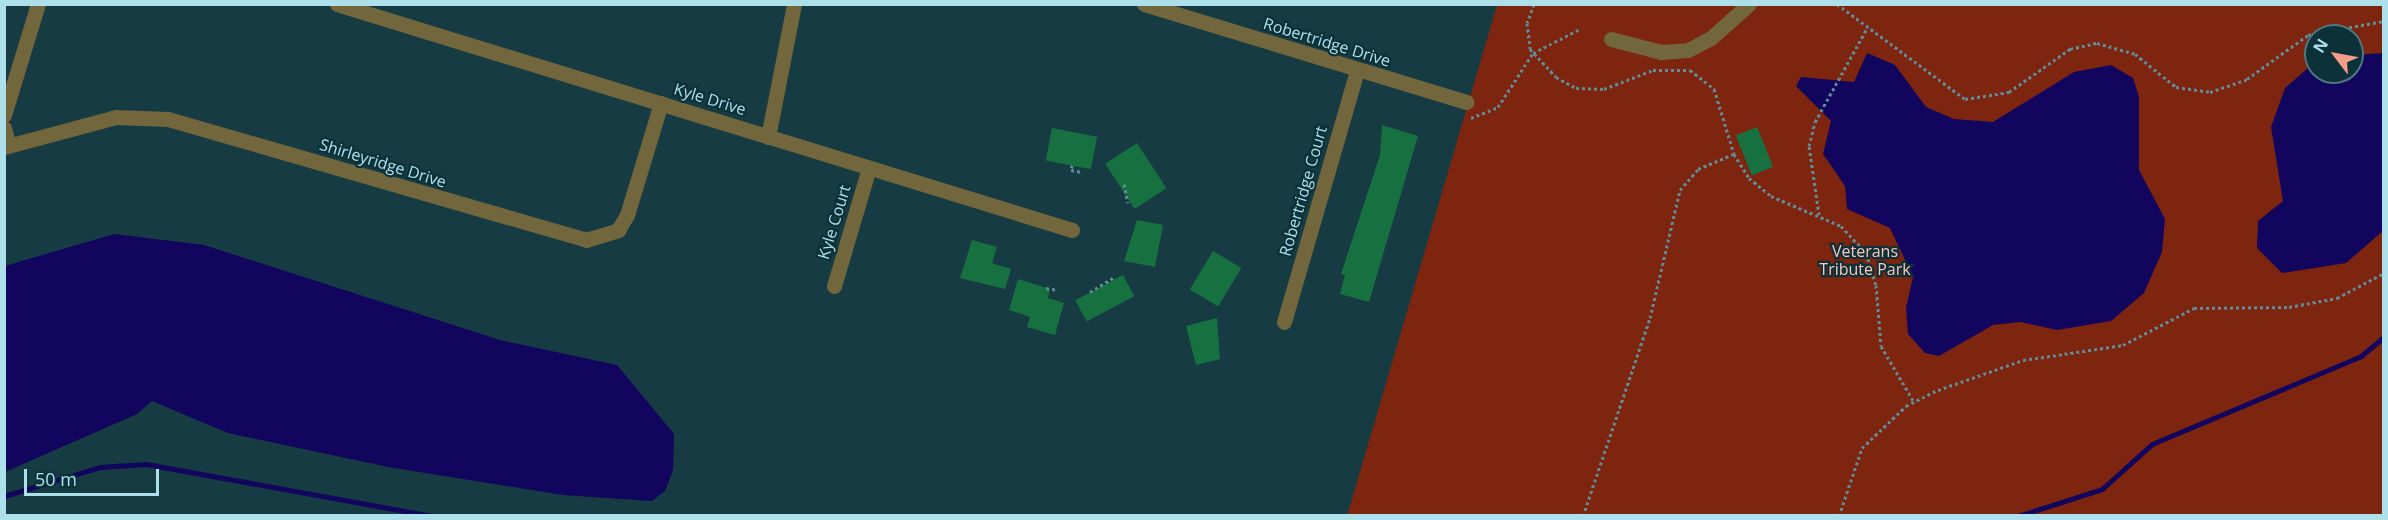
<!DOCTYPE html>
<html>
<head>
<meta charset="utf-8">
<style>
  body { margin:0 }
  #map { position:relative; width:2388px; height:520px; overflow:hidden; background:#173b43; font-family:"Open Sans",sans-serif }
  div>[style] { position:absolute }
  [style*='--x'] { left:calc(var(--x)*1px); top:calc(var(--y)*1px); width:calc(var(--w)*1px); rotate:calc(var(--a)*1deg) }
  .green>* { inset:0; background:#7e2510 }
  .water>* { inset:0; background:#12055d }
  .stream>* { height:5px; margin:-2.5px; padding:0 2.5px; transform-origin:2.5px; border-radius:2.5px; background:#12055d }
  .building>* { inset:0; background:#177040; transform-origin:0 0 }
  .path>* { height:3px; margin-top:-1.5px; transform-origin:0; background:repeating-linear-gradient(90deg,#618c96 0 3px,transparent 0 6px) }
  .minor>* { height:15px; margin:-7.5px; padding:0 7.5px; transform-origin:7.5px; border-radius:7.5px; background:#72663c }
  span { translate:-50% -50%; white-space:nowrap; text-align:center; line-height:1.15; -webkit-text-stroke:4.5px #0c3138; paint-order:stroke }
  .street-label { font-size:16px; color:#aee0ec }
  .park-label { font-size:16px; color:#fec6b8 }
  .frame { position:absolute; inset:0; border:6px solid #aee0ec; pointer-events:none }
  .north { position:absolute; left:2304px; top:24px; width:60px; height:60px; box-sizing:border-box; background:#0c3138; border:2px solid #4d7780; border-radius:50%; rotate:302deg; font-size:16px; font-weight:700; line-height:24px; text-align:center; color:#aee0ec }
  .north::after { content:''; display:block; margin:auto; width:21px; height:27px; background:#f49e89; clip-path:polygon(50% 0,100% 100%,50% 72%,0 100%) }
  .scale { position:absolute; left:24px; top:469px; width:135px; height:27px; box-sizing:border-box; border:3px solid #aee0ec; border-top:0; padding-left:8px; font-size:18px; line-height:21px; white-space:nowrap; color:#aee0ec; -webkit-text-stroke:4px #0c3138; paint-order:stroke }
</style>
</head>
<body>
<div id="map">
  <div class="green">
    <div style="clip-path:polygon(evenodd,1497px 5px,2383px 5px,2383px 515px,1347px 516px,1497px 5px,2316px 36px,2352px 36px,2352px 72px,2316px 72px,2316px 36px)"></div>
  </div>
  <div class="water">
    <div style="clip-path:polygon(1867px 53px,1895px 65px,1926px 107px,1954px 119px,1993px 122px,2074px 72px,2111px 65px,2133px 78px,2139px 97px,2139px 170px,2165px 219px,2162px 252px,2144px 293px,2111px 321px,2057px 330px,2020px 322px,1993px 325px,1939px 356px,1925px 353px,1908px 334px,1906px 308px,1913px 277px,1890px 228px,1847px 209px,1845px 186px,1823px 154px,1831px 121px,1796px 86px,1801px 77px,1854px 82px)"></div>
    <div style="clip-path:polygon(2383px 53px,2383px 231px,2346px 263px,2282px 273px,2257px 248px,2258px 221px,2283px 201px,2271px 127px,2285px 88px,2316px 61px,2316px 72px,2352px 72px,2352px 55px)"></div>
    <div style="clip-path:polygon(114px 234px,204px 245px,500px 340px,617px 365px,674px 434px,673px 470px,665px 491px,652px 501px,563px 495px,388px 467px,228px 433px,152px 401px,137px 414px,5px 472px,5px 266px)"></div>
  </div>
  <div class="stream">
    <div style="--x:4;--y:496;--w:100;--a:-16.8"></div>
    <div style="--x:100;--y:467;--w:46;--a:-3.7"></div>
    <div style="--x:146;--y:464;--w:292;--a:10.3"></div>
    <div style="--x:2018;--y:516;--w:88;--a:-17.8"></div>
    <div style="--x:2102;--y:489;--w:67;--a:-42"></div>
    <div style="--x:2152;--y:444;--w:227;--a:-22.8"></div>
    <div style="--x:2361;--y:356;--w:30;--a:-40"></div>
  </div>
  <div class="building">
    <div style="clip-path:polygon(1382px 125px,1418px 136px,1369px 302px,1340px 294px,1345px 275px,1341px 274px,1380px 155px)"></div>
    <div style="left:1757px;top:127px;width:43px;height:23px;rotate:68deg"></div>
    <div style="left:1052px;top:128px;width:46px;height:33px;rotate:11deg"></div>
    <div style="left:1137px;top:143px;width:54px;height:38px;rotate:57deg"></div>
    <div style="clip-path:polygon(1137px 220px,1163px 225px,1155px 267px,1124px 261px)"></div>
    <div style="clip-path:polygon(972px 240px,997px 247px,992px 263px,1011px 269px,1005px 289px,960px 278px)"></div>
    <div style="left:1213px;top:251px;width:33px;height:45px;rotate:31deg"></div>
    <div style="left:1123px;top:275px;width:24px;height:54px;rotate:62deg"></div>
    <div style="clip-path:polygon(1018px 279px,1050px 289px,1048px 298px,1064px 303px,1055px 335px,1027px 327px,1030px 317px,1009px 310px)"></div>
    <div style="clip-path:polygon(1217px 318px,1220px 359px,1196px 365px,1186px 326px)"></div>
  </div>
  <div class="path">
    <div style="--x:1534;--y:4;--w:20;--a:110"></div>
    <div style="--x:1527;--y:23;--w:26;--a:83"></div>
    <div style="--x:1530;--y:49;--w:38;--a:47"></div>
    <div style="--x:1556;--y:77;--w:23;--a:29"></div>
    <div style="--x:1576;--y:88;--w:28;--a:2"></div>
    <div style="--x:1604;--y:89;--w:53;--a:-21.2"></div>
    <div style="--x:1653;--y:70;--w:37;--a:0"></div>
    <div style="--x:1690;--y:70;--w:31;--a:38"></div>
    <div style="--x:1714;--y:89;--w:68;--a:72.9"></div>
    <div style="--x:1837;--y:4;--w:159;--a:36.6"></div>
    <div style="--x:1965;--y:99;--w:45;--a:-9"></div>
    <div style="--x:2009;--y:92;--w:75;--a:-35.2"></div>
    <div style="--x:2070;--y:49;--w:28;--a:-13"></div>
    <div style="--x:2097;--y:43;--w:40;--a:16"></div>
    <div style="--x:2135;--y:54;--w:53;--a:38.8"></div>
    <div style="--x:2176;--y:87;--w:34;--a:8"></div>
    <div style="--x:2210;--y:92;--w:39;--a:-19"></div>
    <div style="--x:2247;--y:79;--w:75;--a:-35.8"></div>
    <div style="--x:2308;--y:35;--w:77;--a:-10.4"></div>
    <div style="--x:1471;--y:118;--w:29;--a:-22"></div>
    <div style="--x:1498;--y:107;--w:64;--a:-57.1"></div>
    <div style="--x:1533;--y:53;--w:51;--a:-27.1"></div>
    <div style="--x:1072;--y:165;--w:5;--a:101"></div>
    <div style="--x:1071;--y:170;--w:11;--a:10"></div>
    <div style="--x:1124;--y:184;--w:19;--a:78"></div>
    <div style="--x:1819;--y:215;--w:70;--a:-98.2"></div>
    <div style="--x:1809;--y:146;--w:25;--a:-76"></div>
    <div style="--x:1815;--y:122;--w:107;--a:-61"></div>
    <div style="--x:1046;--y:288;--w:12;--a:9"></div>
    <div style="--x:1090;--y:292;--w:28;--a:-32"></div>
    <div style="--x:1583;--y:516;--w:209;--a:-71.3"></div>
    <div style="--x:1650;--y:318;--w:131;--a:-76.8"></div>
    <div style="--x:1680;--y:190;--w:28;--a:-49"></div>
    <div style="--x:1698;--y:169;--w:39;--a:-23"></div>
    <div style="--x:1734;--y:154;--w:28;--a:58"></div>
    <div style="--x:1749;--y:178;--w:28;--a:39"></div>
    <div style="--x:1771;--y:196;--w:76;--a:23.2"></div>
    <div style="--x:1841;--y:226;--w:37;--a:47"></div>
    <div style="--x:1866;--y:253;--w:34;--a:73"></div>
    <div style="--x:1876;--y:285;--w:61;--a:85.3"></div>
    <div style="--x:1881;--y:346;--w:65;--a:59.5"></div>
    <div style="--x:1839;--y:516;--w:72;--a:-71.3"></div>
    <div style="--x:1862;--y:448;--w:61;--a:-43.7"></div>
    <div style="--x:1906;--y:406;--w:36;--a:-27"></div>
    <div style="--x:1938;--y:390;--w:90;--a:-19.4"></div>
    <div style="--x:2023;--y:360;--w:101;--a:-8.5"></div>
    <div style="--x:2123;--y:345;--w:80;--a:-27.5"></div>
    <div style="--x:2194;--y:308;--w:95;--a:-0.6"></div>
    <div style="--x:2289;--y:307;--w:49;--a:-10.6"></div>
    <div style="--x:2337;--y:298;--w:53;--a:-28"></div>
  </div>
  <div class="minor">
    <div style="--x:337;--y:4;--w:769;--a:17.09"></div>
    <div style="--x:1144;--y:4;--w:337;--a:16.9"></div>
    <div style="--x:1611;--y:39;--w:52;--a:14.6"></div>
    <div style="--x:1661;--y:52;--w:27;--a:-4"></div>
    <div style="--x:1688;--y:50;--w:26;--a:-28"></div>
    <div style="--x:1711;--y:38;--w:51;--a:-41.8"></div>
    <div style="--x:4;--y:115;--w:116;--a:-73"></div>
    <div style="--x:4;--y:128;--w:18;--a:74"></div>
    <div style="--x:768;--y:137;--w:136;--a:-78.9"></div>
    <div style="--x:4;--y:147;--w:116;--a:-15"></div>
    <div style="--x:116;--y:117;--w:52;--a:2.2"></div>
    <div style="--x:168;--y:119;--w:435;--a:16.1"></div>
    <div style="--x:586;--y:240;--w:34;--a:-17"></div>
    <div style="--x:618;--y:230;--w:17;--a:-59"></div>
    <div style="--x:627;--y:215;--w:117;--a:-73.1"></div>
    <div style="--x:834;--y:286;--w:123;--a:-73.5"></div>
    <div style="--x:1284;--y:322;--w:262;--a:-73.8"></div>
  </div>
  <div class="street-label">
    <span style="left:1327px;top:42px;rotate:17deg">Robertridge Drive</span>
    <span style="left:710px;top:99px;rotate:17deg">Kyle Drive</span>
    <span style="left:383px;top:163px;rotate:17deg">Shirleyridge Drive</span>
    <span style="left:1303px;top:191px;rotate:-74deg">Robertridge Court</span>
    <span style="left:834px;top:222px;rotate:-73deg">Kyle Court</span>
  </div>
  <div class="park-label">
    <span style="left:1865px;top:260px">Veterans<br>Tribute Park</span>
  </div>
  <div class="frame"></div>
  <div class="north">N</div>
  <div class="scale">50 m</div>
</div>
</body>
</html>
